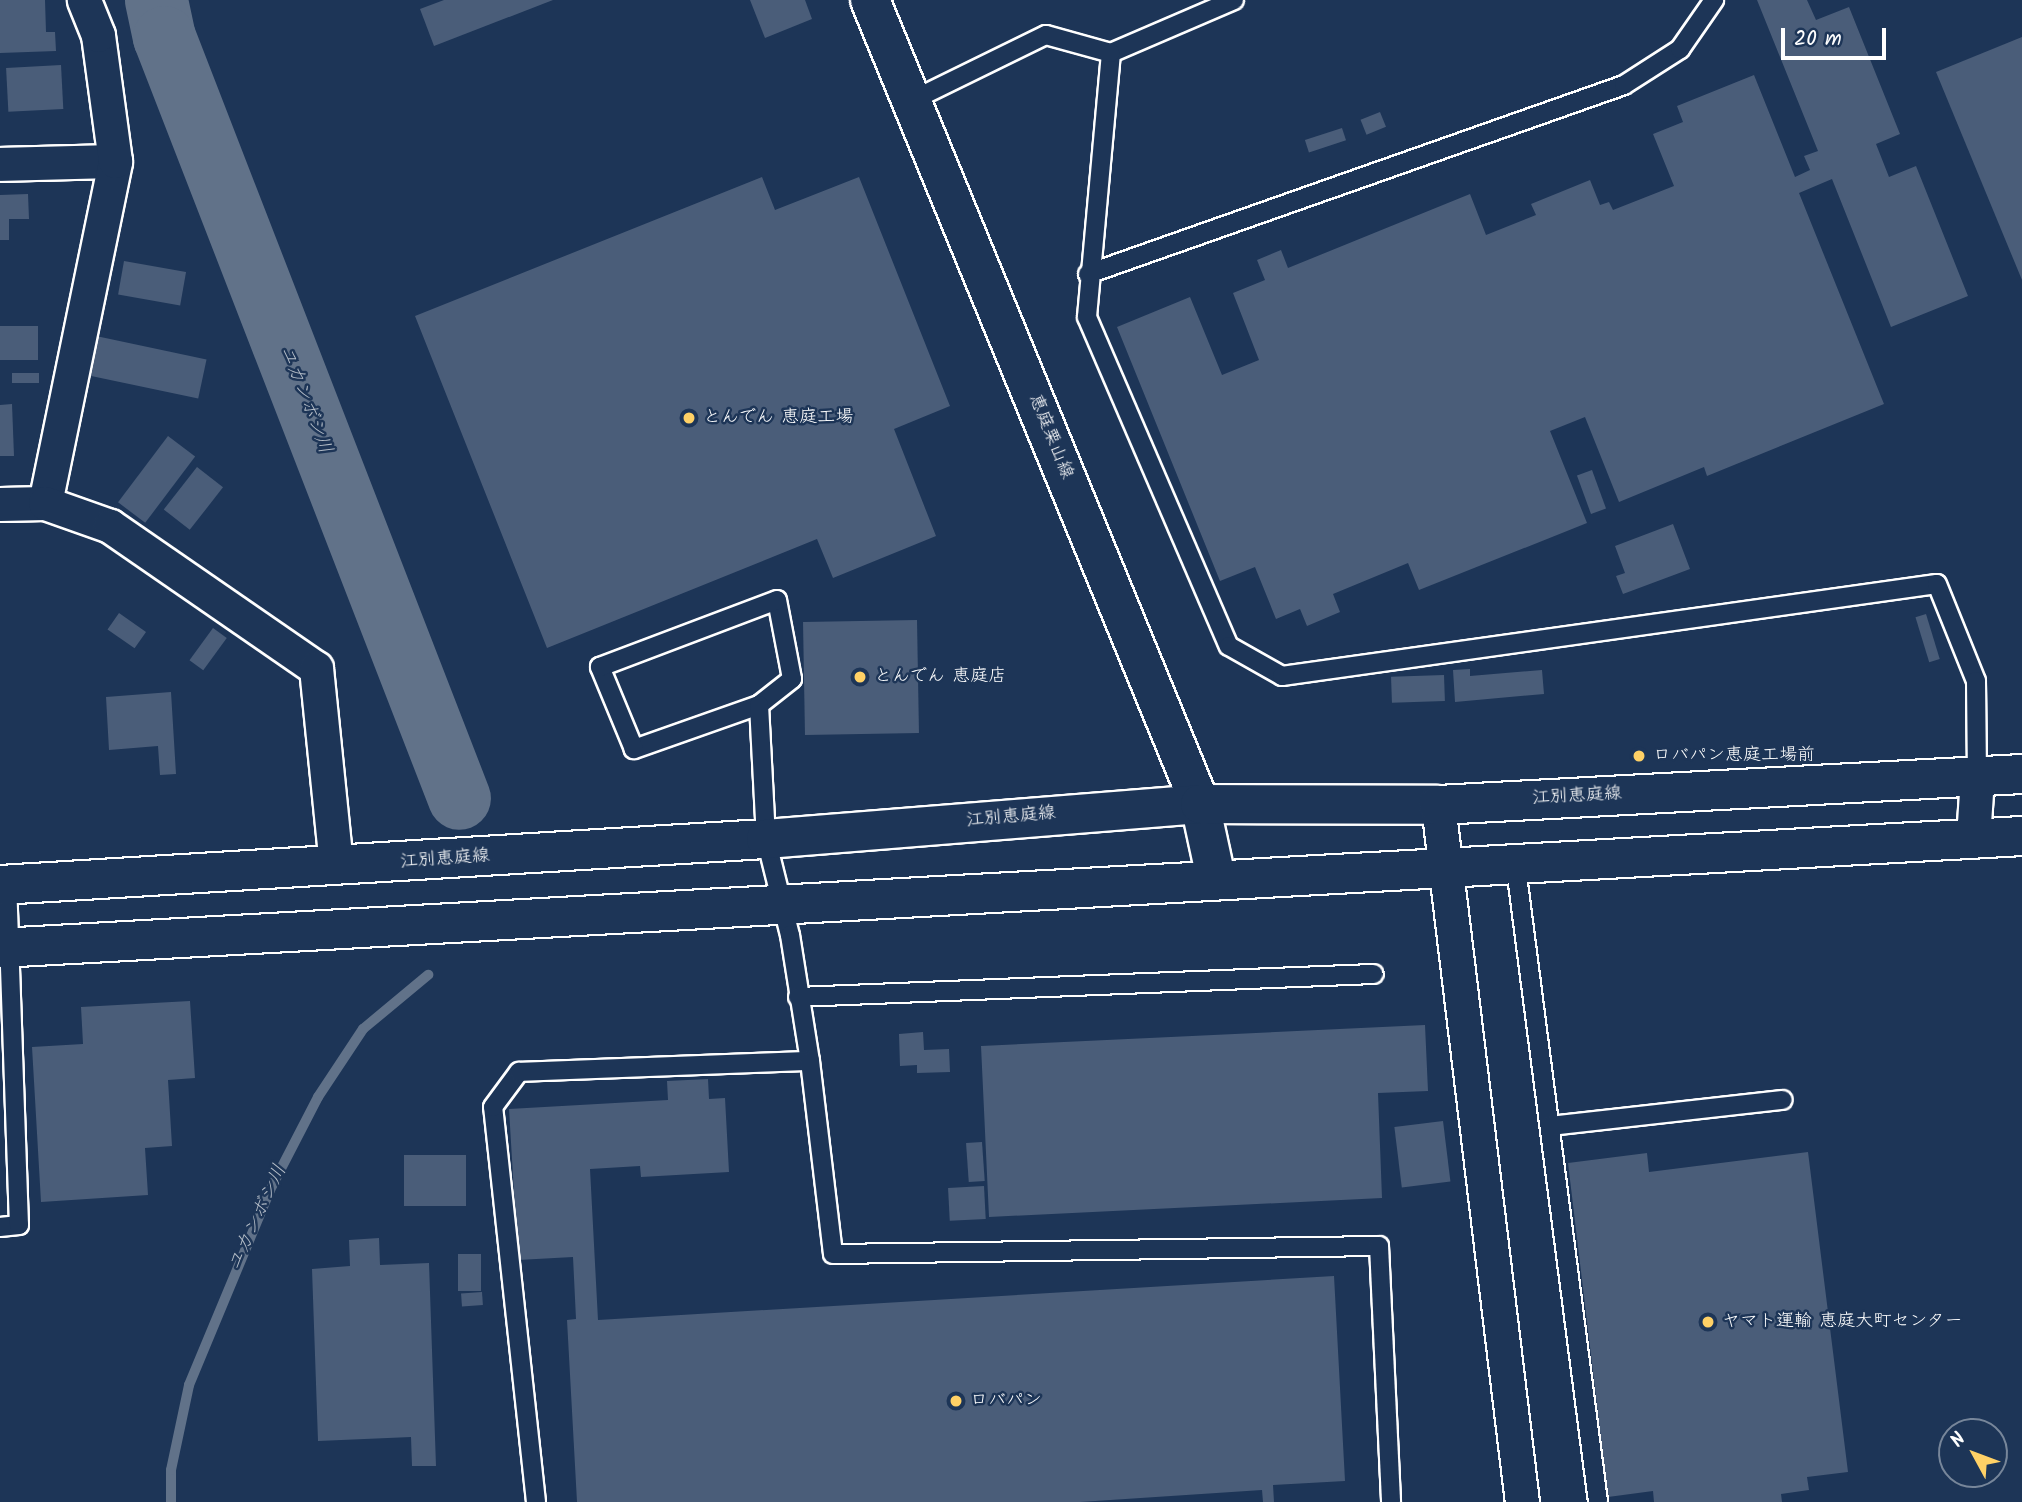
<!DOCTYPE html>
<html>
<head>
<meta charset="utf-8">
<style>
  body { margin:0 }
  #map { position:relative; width:2022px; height:1502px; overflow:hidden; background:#1d3557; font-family:Kalam,"Klee One",sans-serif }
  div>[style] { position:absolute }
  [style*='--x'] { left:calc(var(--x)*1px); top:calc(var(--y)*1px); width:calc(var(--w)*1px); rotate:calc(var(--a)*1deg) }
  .stream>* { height:10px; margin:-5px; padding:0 5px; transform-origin:5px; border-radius:5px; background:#617289 }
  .river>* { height:63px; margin:-31.5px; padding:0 31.5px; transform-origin:31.5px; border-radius:31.5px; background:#617289 }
  .building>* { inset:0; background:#4a5d79; transform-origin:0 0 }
  .roads { filter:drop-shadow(2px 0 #fff) drop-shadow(-2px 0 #fff) drop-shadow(0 2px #fff) drop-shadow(0 -2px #fff) }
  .lane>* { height:18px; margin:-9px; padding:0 9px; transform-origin:9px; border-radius:9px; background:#1d3557 }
  .street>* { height:33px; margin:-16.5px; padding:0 16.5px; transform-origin:16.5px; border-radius:16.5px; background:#1d3557 }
  .primary>* { height:38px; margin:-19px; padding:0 19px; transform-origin:19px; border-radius:19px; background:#1d3557 }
  .dots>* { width:19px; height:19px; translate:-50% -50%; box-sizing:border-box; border:4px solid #1d3557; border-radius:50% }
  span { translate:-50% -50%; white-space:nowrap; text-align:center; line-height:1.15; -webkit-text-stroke:5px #1d3557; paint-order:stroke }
  .poi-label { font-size:18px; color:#fff }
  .left { translate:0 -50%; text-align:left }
  .street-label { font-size:18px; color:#fff }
  .water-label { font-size:19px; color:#b8c0ca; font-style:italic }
  .north { position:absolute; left:1938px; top:1418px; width:70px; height:70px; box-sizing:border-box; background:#1d3557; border:2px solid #77869a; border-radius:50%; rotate:311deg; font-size:19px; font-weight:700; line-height:28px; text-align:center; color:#fff }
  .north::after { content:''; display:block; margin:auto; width:24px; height:32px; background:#ffd166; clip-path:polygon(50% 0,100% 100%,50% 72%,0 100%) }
  .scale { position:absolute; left:1781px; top:28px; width:105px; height:32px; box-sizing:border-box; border:4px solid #fff; border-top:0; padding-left:9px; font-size:21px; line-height:24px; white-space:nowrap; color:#fff; -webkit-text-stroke:5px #1d3557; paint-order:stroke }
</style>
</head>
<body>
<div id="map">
  <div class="stream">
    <div style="--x:171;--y:1502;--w:32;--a:-90"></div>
    <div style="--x:171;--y:1470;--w:87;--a:-78"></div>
    <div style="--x:189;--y:1385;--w:211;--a:-67.4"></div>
    <div style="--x:270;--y:1190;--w:105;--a:-62.7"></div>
    <div style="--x:318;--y:1097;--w:82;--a:-56.5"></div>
    <div style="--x:363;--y:1029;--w:85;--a:-39.7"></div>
  </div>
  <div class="river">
    <div style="--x:156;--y:0;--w:38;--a:78"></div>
    <div style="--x:164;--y:37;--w:816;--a:68.81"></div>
  </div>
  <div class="building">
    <div style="clip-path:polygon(0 0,45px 0,46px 32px,55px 32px,56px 51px,0 53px)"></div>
    <div style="clip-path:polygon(444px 0,553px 0,434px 46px,420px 9px)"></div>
    <div style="clip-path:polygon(750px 0,805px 0,812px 19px,765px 38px)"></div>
    <div style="clip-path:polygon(1757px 0,1807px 0,1816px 20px,1849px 7px,1900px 134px,1876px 144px,1889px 177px,1916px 166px,1968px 296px,1891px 327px,1832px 179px,1799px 193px,1884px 404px,1707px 476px,1704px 467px,1619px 502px,1585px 417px,1550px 431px,1587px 523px,1419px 590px,1408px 563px,1333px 594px,1340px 612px,1307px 626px,1300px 609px,1276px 619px,1255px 567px,1220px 581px,1117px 327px,1190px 297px,1222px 375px,1259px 360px,1233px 293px,1265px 280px,1257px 260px,1281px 250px,1288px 268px,1470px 194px,1486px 235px,1536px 215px,1531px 204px,1590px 180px,1600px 205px,1609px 202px,1613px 210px,1674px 186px,1653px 134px,1683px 122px,1677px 106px,1754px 75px,1795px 177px,1810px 170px,1804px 156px,1818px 151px)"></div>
    <div style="clip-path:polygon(2022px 37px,2022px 280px,1936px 72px)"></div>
    <div style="left:61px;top:65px;width:44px;height:55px;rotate:87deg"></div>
    <div style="left:1380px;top:112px;width:16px;height:21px;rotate:68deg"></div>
    <div style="left:1342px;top:128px;width:13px;height:39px;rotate:72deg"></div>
    <div style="clip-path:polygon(762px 177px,775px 210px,859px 177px,950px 406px,894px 429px,936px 536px,833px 578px,817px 539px,547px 648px,415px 316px)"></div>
    <div style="clip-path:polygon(28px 194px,29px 219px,9px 219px,9px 240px,0 240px,0 195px)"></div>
    <div style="left:124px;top:261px;width:63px;height:34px;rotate:10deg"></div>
    <div style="left:0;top:326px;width:38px;height:34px"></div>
    <div style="left:96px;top:336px;width:113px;height:40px;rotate:12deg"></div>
    <div style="left:12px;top:373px;width:27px;height:10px"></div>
    <div style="clip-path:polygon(12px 404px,14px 456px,0 456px,0 405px)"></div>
    <div style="left:168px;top:436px;width:34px;height:83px;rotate:37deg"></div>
    <div style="left:197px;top:467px;width:33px;height:54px;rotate:38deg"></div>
    <div style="left:1592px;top:470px;width:41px;height:16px;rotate:70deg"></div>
    <div style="clip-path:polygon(1673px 524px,1690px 569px,1623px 594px,1616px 576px,1625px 573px,1615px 546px)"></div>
    <div style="left:119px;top:613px;width:33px;height:20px;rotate:35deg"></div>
    <div style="left:1926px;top:614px;width:47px;height:11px;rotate:73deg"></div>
    <div style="left:917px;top:620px;width:113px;height:114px;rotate:89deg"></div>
    <div style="left:213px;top:628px;width:17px;height:40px;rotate:36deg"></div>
    <div style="clip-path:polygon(1470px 669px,1470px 676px,1542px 670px,1544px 694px,1455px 702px,1453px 670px)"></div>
    <div style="left:1444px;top:675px;width:26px;height:53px;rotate:88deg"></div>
    <div style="clip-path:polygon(171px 692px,176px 774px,160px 775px,158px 746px,109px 750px,106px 697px)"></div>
    <div style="clip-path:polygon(190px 1001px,195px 1078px,168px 1080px,172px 1146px,145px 1148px,148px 1195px,41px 1202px,32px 1047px,83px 1044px,81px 1007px)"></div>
    <div style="clip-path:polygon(1425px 1025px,1428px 1091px,1378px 1093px,1382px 1198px,989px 1217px,981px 1046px)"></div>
    <div style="clip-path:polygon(923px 1032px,924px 1050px,949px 1049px,950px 1072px,917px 1073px,917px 1065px,900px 1066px,899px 1034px)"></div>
    <div style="clip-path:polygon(708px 1079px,709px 1099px,725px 1098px,729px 1172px,641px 1177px,640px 1166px,590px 1169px,598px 1320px,1334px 1276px,1345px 1481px,1273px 1485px,1274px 1502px,1263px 1502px,1262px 1490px,1080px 1502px,577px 1502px,567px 1320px,576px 1319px,573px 1257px,518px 1260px,509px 1109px,668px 1100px,667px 1081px)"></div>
    <div style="left:1443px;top:1121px;width:61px;height:49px;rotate:83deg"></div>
    <div style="left:982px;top:1142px;width:39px;height:16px;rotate:86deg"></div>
    <div style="clip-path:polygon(1808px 1152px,1848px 1472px,1807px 1477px,1809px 1490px,1781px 1494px,1782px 1502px,1654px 1502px,1653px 1491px,1608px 1497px,1568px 1163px,1647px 1153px,1649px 1172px)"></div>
    <div style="left:404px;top:1155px;width:62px;height:51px"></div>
    <div style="left:984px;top:1186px;width:33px;height:36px;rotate:87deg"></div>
    <div style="clip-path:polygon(379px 1238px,380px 1265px,429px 1263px,436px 1466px,412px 1466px,411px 1437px,318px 1441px,312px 1269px,350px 1266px,349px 1240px)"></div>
    <div style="left:458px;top:1254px;width:23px;height:37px"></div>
    <div style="left:482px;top:1292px;width:13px;height:21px;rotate:86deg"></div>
  </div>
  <div class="roads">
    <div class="lane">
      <div style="--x:1234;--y:0;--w:134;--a:156.7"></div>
      <div style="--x:1111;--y:53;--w:265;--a:95.2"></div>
      <div style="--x:1087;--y:317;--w:358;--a:66.7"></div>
      <div style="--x:1229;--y:646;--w:61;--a:29.5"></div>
      <div style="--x:1282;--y:676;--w:661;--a:-8"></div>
      <div style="--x:1937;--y:584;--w:105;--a:68.1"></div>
      <div style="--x:1976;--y:681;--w:96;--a:89.4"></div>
      <div style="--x:911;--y:101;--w:150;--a:-26.1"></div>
      <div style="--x:1046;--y:35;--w:67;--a:15.5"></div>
      <div style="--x:1088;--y:274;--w:568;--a:-19.42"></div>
      <div style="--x:1624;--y:85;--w:67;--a:-32.7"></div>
      <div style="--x:1680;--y:49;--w:60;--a:-55.2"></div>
      <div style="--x:777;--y:600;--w:80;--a:79.2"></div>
      <div style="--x:792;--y:679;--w:42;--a:141.8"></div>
      <div style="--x:759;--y:705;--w:133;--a:160.6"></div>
      <div style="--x:634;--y:749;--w:89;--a:-112.5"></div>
      <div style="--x:600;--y:667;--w:189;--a:-20.7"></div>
      <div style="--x:759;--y:705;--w:134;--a:87"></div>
      <div style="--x:766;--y:839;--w:99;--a:76"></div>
      <div style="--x:790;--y:935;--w:128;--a:81"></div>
      <div style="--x:1515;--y:860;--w:647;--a:82.63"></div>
      <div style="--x:798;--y:997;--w:576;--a:-2.29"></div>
      <div style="--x:1550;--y:1126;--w:234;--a:-6.4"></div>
      <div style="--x:0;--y:1227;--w:19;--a:-6"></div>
      <div style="--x:19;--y:1225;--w:341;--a:-92"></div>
      <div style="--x:536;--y:1502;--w:397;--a:-96.2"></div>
      <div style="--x:493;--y:1107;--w:44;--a:-53.4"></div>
      <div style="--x:519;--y:1072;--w:291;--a:-2.2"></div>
      <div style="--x:810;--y:1061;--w:194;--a:83.2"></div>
      <div style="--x:833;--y:1254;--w:546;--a:-0.84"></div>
      <div style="--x:1379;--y:1246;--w:256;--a:87.3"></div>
    </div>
    <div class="street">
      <div style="--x:0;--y:164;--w:115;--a:-1.5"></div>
      <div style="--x:45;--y:503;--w:349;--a:-78.4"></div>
      <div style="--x:115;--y:161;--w:127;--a:-97.7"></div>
      <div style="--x:98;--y:35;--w:38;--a:-112"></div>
      <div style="--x:0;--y:504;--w:45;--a:-1.3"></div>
      <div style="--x:45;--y:503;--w:69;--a:19.5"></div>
      <div style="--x:110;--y:526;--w:250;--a:34.6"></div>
      <div style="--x:316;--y:668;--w:197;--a:84.2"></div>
      <div style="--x:1438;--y:805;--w:702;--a:83.13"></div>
      <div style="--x:1973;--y:838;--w:61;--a:-86.2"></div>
    </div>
    <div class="primary">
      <div style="--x:870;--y:0;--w:869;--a:67.68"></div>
      <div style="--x:1200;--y:804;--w:76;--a:77.8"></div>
      <div style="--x:0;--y:885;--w:767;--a:-3.44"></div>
      <div style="--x:766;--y:839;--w:435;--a:-4.6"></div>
      <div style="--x:1200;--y:804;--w:238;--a:0.2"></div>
      <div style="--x:1438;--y:805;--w:585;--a:-3.04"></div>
      <div style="--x:0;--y:948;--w:2025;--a:-3.17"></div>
    </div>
  </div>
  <div class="dots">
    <div style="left:689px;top:418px;background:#ffd166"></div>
    <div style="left:860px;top:677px;background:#ffd166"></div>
    <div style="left:1639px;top:756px;background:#ffd166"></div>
    <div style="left:1708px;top:1322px;background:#ffd166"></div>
    <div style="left:956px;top:1401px;background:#ffd166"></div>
  </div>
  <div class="poi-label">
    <span class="left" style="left:703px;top:418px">とんでん 恵庭工場</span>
    <span class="left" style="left:874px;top:677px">とんでん 恵庭店</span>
    <span class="left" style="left:1653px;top:756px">ロバパン恵庭工場前</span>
    <span class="left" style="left:1722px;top:1322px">ヤマト運輸 恵庭大町センター</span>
    <span class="left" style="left:970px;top:1401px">ロバパン</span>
  </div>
  <div class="street-label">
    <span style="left:1050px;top:437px;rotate:68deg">恵庭栗山線</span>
    <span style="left:1577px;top:797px;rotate:-3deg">江別恵庭線</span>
    <span style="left:1011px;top:818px;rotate:-5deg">江別恵庭線</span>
    <span style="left:445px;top:860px;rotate:-4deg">江別恵庭線</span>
  </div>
  <div class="water-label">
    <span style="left:305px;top:400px;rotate:69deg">ユカンボシ川</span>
    <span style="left:258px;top:1218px;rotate:-65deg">ユカンボシ川</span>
  </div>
  <div class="north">N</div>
  <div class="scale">20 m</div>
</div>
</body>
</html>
